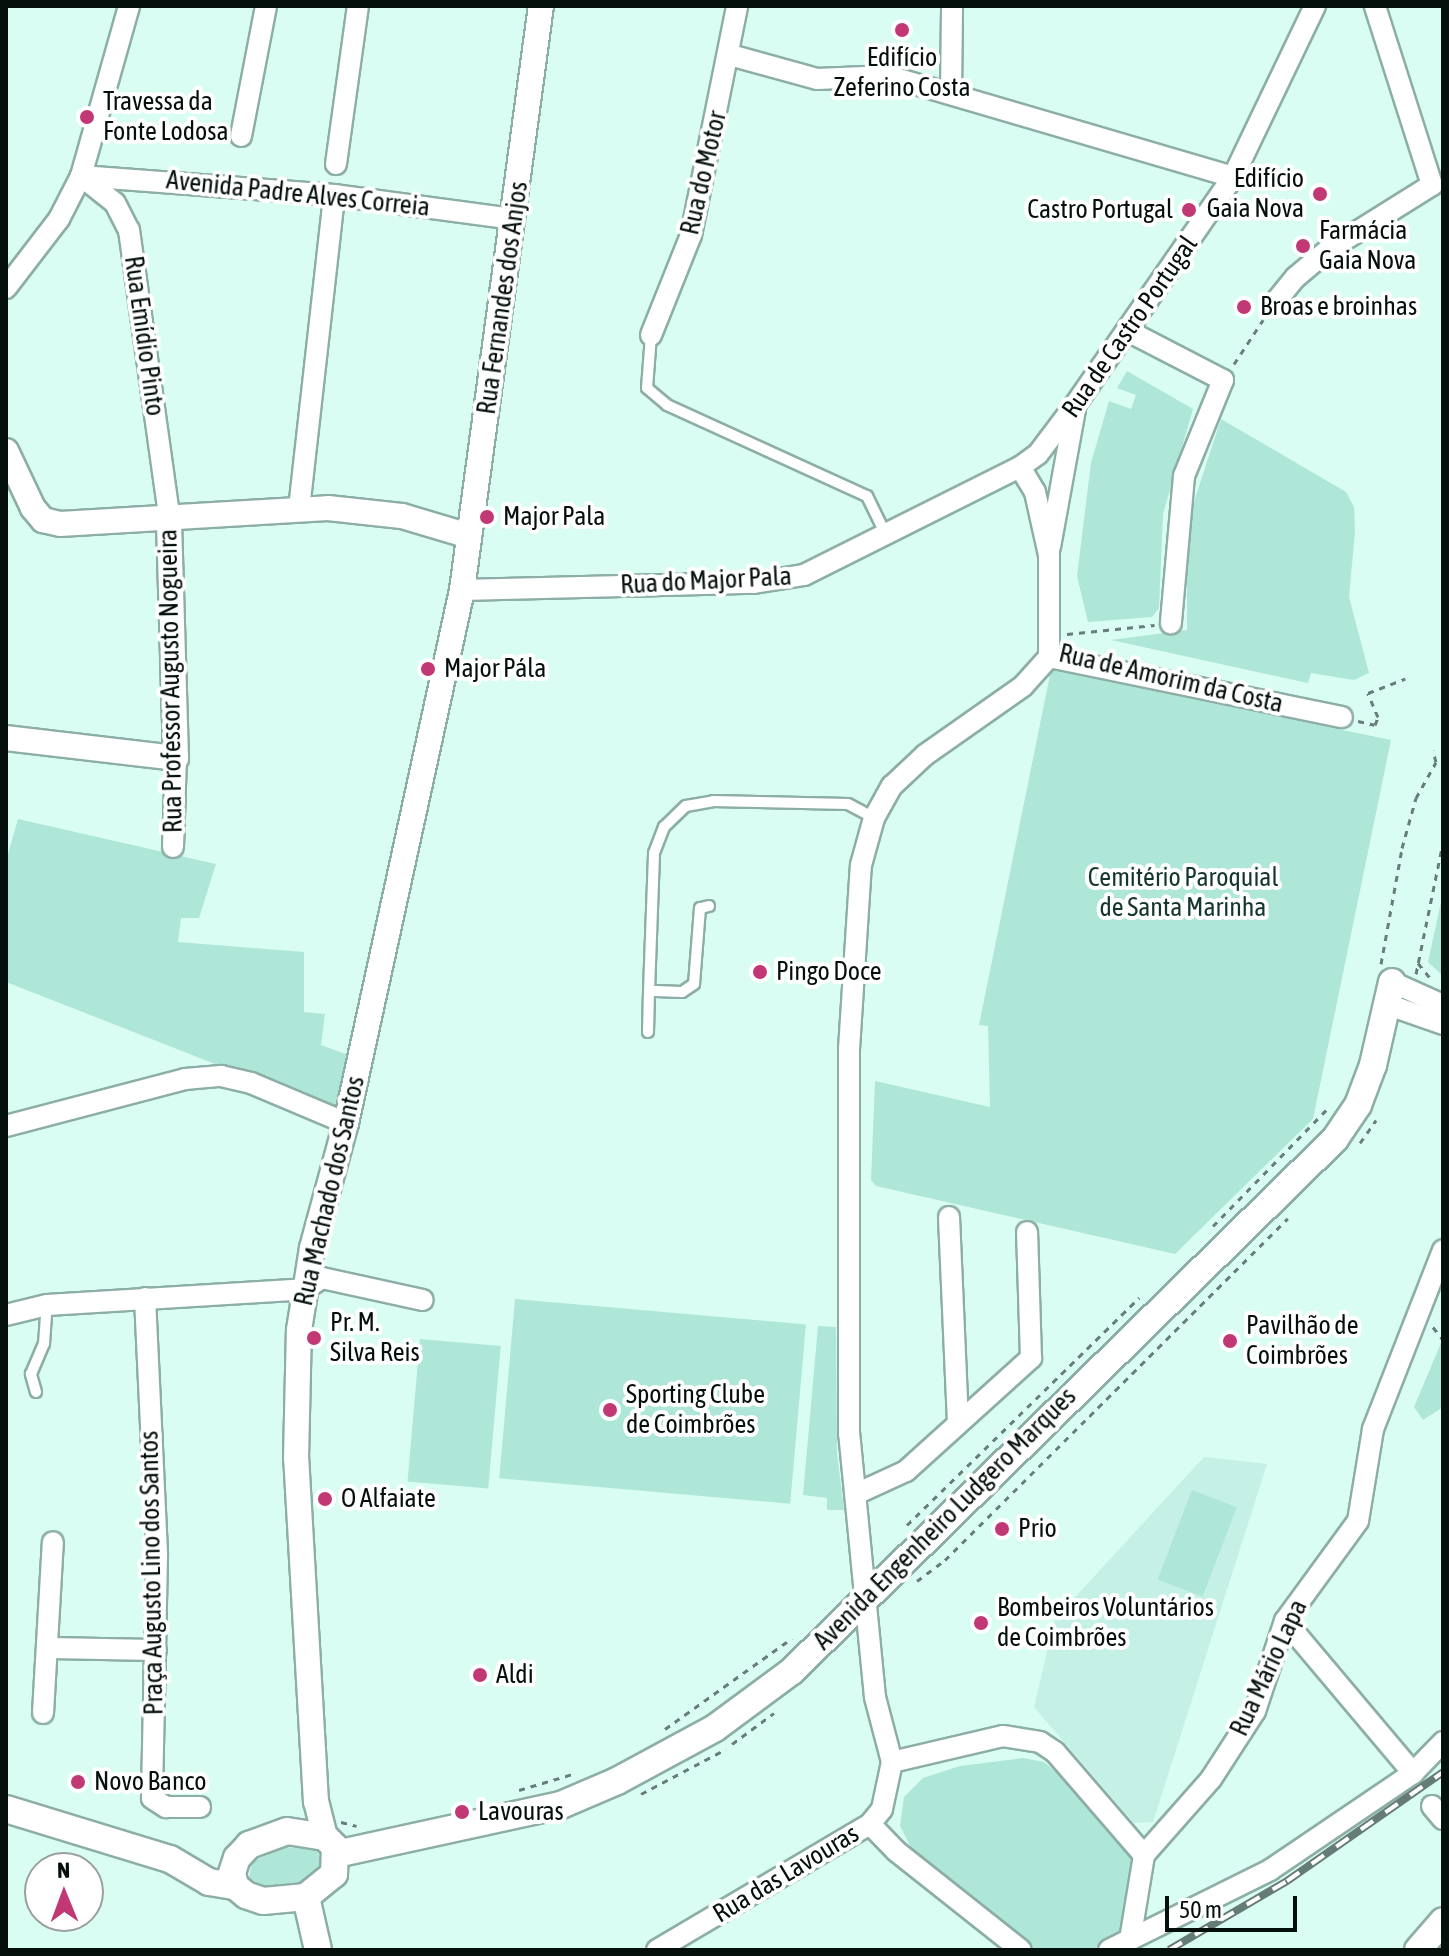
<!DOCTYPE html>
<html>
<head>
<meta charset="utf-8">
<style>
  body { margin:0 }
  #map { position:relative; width:1449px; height:1956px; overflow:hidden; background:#d9fdf3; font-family:"Asap Condensed",sans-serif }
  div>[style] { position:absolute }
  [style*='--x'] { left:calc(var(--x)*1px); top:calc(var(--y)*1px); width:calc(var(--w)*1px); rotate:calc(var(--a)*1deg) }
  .built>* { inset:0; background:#c4f0e6 }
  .green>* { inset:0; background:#aee6d8; transform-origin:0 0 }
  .path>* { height:3px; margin-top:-1.5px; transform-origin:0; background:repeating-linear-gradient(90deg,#677d77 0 6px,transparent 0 12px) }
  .roads { filter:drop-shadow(2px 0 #8daea6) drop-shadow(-2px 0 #8daea6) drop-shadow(0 2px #8daea6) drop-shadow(0 -2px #8daea6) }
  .service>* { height:10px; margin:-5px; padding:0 5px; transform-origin:5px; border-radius:5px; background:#fff }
  .minor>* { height:20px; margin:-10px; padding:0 10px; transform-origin:10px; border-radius:10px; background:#fff }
  .tertiary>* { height:24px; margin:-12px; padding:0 12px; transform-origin:12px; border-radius:12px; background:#fff }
  .secondary>* { height:26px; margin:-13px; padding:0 13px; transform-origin:13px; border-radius:13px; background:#fff }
  .rail>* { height:8px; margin-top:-4px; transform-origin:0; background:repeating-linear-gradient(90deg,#fff 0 15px,#657b75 0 30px); box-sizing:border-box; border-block:2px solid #657b75 }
  .dots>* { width:22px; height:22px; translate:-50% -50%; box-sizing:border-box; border:4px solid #fff; border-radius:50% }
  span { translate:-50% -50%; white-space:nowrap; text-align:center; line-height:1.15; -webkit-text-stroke:8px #fff; paint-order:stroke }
  .poi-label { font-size:26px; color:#05100d }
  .left { translate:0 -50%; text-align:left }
  .right { translate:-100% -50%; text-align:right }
  .street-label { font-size:26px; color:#05100d }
  .park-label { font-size:26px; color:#15362f }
  .frame { position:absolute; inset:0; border:8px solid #05100d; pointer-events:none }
  .north { position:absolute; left:24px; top:1852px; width:80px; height:80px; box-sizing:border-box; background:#fff; border:2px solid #9b9f9e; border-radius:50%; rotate:359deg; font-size:22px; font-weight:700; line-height:32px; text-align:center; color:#05100d }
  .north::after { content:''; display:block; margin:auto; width:28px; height:36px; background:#c13874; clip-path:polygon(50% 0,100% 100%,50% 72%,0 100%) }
  .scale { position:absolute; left:1165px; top:1896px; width:132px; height:36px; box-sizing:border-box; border:4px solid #05100d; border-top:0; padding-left:10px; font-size:24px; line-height:28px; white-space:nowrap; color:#05100d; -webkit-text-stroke:6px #fff; paint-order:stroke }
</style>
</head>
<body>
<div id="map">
  <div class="built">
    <div style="clip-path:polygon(1204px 1457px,1267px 1464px,1153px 1822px,1134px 1823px,1034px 1707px,1055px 1619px)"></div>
  </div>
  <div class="green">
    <div style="clip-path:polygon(1127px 371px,1193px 409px,1163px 514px,1159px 608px,1152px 617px,1088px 622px,1077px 576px,1091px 463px,1109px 401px,1131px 409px,1136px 395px,1117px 388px)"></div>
    <div style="clip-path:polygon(1221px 419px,1346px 492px,1354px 507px,1355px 531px,1349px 597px,1369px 673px,1354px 680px,1311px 673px,1308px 683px,1111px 640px,1187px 630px,1187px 523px)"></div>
    <div style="clip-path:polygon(1051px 670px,1391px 740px,1313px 1119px,1175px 1254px,876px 1186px,871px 1180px,875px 1081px,990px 1107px,988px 1026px,979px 1025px)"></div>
    <div style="clip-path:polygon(18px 819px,216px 864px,199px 918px,181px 918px,178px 942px,304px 952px,304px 1012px,325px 1014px,321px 1045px,351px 1056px,338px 1112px,6px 982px,6px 861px)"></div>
    <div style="clip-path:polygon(1443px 893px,1443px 976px,1428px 962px)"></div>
    <div style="left:515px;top:1299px;width:292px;height:180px;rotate:5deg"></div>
    <div style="clip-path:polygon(818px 1326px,836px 1327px,837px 1453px,844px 1510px,827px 1510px,827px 1498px,803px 1495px)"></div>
    <div style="left:420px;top:1339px;width:81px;height:143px;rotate:5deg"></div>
    <div style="clip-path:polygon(1441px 1343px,1443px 1407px,1423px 1420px,1414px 1407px)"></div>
    <div style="left:1192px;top:1490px;width:48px;height:96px;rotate:21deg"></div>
    <div style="clip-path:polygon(1023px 1758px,1044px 1762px,1068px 1782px,1136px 1863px,1122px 1936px,1091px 1950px,1034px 1950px,916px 1857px,900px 1826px,904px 1797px,923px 1778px,960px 1766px)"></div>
    <div style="clip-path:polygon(285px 1847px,317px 1850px,323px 1867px,293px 1886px,263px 1886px,249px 1878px,252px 1862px)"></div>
  </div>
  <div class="path">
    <div style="--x:1234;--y:364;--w:53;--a:-56.6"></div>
    <div style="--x:1067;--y:634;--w:88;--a:-5.8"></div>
    <div style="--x:1358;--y:721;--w:17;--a:13"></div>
    <div style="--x:1375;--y:725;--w:9;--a:-69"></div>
    <div style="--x:1378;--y:717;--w:26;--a:-113"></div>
    <div style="--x:1368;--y:693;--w:40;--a:-21"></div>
    <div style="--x:1418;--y:963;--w:21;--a:51"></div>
    <div style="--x:1381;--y:964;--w:118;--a:-79.7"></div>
    <div style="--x:1402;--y:848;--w:52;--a:-74.4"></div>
    <div style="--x:1416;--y:798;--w:41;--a:-60.9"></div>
    <div style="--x:1436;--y:762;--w:12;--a:-104"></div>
    <div style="--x:1416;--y:974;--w:135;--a:-78.4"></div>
    <div style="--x:1360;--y:1143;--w:28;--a:-55"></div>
    <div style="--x:1213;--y:1226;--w:165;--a:-45.7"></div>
    <div style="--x:1433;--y:1327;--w:16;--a:52"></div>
    <div style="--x:907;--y:1525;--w:325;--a:-44.4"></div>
    <div style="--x:917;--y:1581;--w:35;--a:-37"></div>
    <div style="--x:945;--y:1560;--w:484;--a:-44.9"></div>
    <div style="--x:665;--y:1729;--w:156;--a:-35.6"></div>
    <div style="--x:732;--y:1744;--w:52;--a:-36.4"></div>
    <div style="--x:519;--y:1790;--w:59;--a:-16.6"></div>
    <div style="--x:641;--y:1794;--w:96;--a:-27.9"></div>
    <div style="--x:341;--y:1822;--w:16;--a:14"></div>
  </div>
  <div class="roads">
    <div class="service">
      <div style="--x:651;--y:335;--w:53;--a:94.3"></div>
      <div style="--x:647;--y:388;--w:26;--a:40"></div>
      <div style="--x:667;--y:405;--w:220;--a:24.5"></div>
      <div style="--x:867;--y:496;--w:43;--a:64"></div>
      <div style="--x:709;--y:906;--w:9;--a:167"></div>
      <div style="--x:700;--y:908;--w:76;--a:94.5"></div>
      <div style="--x:694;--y:984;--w:14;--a:146"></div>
      <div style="--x:682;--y:992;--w:33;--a:-178"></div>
      <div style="--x:649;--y:991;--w:138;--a:-87.9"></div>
      <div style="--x:654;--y:853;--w:28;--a:-69"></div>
      <div style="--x:664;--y:827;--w:30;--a:-44"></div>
      <div style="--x:686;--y:806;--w:27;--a:-10"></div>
      <div style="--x:713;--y:801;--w:135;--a:1.3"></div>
      <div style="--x:848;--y:804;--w:30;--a:28"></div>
      <div style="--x:648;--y:1032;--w:41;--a:-88.6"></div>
      <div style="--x:36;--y:1392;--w:19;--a:-106"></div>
      <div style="--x:31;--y:1374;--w:33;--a:-67"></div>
      <div style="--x:44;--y:1344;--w:39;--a:-86"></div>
    </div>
    <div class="minor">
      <div style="--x:730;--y:55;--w:90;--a:15.4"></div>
      <div style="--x:817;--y:79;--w:71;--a:-2.4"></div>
      <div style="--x:888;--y:76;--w:359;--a:16.3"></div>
      <div style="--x:951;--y:93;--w:87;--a:-89.3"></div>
      <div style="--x:241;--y:136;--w:132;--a:-79.1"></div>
      <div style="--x:336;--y:164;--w:160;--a:-82.1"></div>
      <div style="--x:81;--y:176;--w:254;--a:4.3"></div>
      <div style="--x:334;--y:195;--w:182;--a:7.6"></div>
      <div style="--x:81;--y:176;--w:43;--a:38.5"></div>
      <div style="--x:115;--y:203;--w:30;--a:63"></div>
      <div style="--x:129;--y:230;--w:288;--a:82"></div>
      <div style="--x:6;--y:288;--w:87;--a:-52.5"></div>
      <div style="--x:59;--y:219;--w:48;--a:-62.9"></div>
      <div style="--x:81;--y:176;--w:177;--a:-74.2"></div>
      <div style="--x:1273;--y:305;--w:36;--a:-51"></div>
      <div style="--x:1296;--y:277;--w:42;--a:-40.2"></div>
      <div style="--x:1328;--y:250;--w:123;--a:-32"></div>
      <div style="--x:1432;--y:185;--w:188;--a:-107.7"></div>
      <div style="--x:1128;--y:331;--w:107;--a:27.3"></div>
      <div style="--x:1223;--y:380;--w:104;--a:112.1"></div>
      <div style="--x:1184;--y:476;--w:148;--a:95.1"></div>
      <div style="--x:651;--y:335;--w:108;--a:-68.2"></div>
      <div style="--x:691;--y:235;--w:234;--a:-78.6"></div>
      <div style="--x:1020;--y:467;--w:29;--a:59"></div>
      <div style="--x:1035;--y:492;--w:65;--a:77.5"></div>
      <div style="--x:1049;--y:555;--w:102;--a:90"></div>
      <div style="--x:299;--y:509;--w:316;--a:-83.6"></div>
      <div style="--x:1050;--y:547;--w:140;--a:-79.7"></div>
      <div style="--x:462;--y:590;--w:292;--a:-1.4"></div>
      <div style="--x:754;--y:583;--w:51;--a:-9.1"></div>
      <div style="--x:804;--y:575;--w:241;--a:-26.6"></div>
      <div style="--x:1020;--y:467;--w:22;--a:-36"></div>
      <div style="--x:1038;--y:454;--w:61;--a:-52.9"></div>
      <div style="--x:1075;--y:405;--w:277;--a:-55.3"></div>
      <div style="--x:1233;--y:177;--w:190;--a:-64.4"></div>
      <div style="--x:1049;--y:657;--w:299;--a:11.6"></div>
      <div style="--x:173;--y:847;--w:89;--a:-88.1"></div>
      <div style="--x:1392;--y:982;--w:56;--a:24.3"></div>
      <div style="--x:1389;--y:1005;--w:57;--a:19.4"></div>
      <div style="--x:6;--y:1126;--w:185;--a:-14.7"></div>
      <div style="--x:185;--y:1079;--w:36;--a:-5"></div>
      <div style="--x:221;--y:1076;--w:31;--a:13"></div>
      <div style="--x:251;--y:1083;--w:103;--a:22.8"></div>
      <div style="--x:949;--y:1217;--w:205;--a:87.5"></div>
      <div style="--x:145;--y:1298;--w:258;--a:87.3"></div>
      <div style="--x:157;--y:1556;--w:242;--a:91.2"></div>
      <div style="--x:152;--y:1798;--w:17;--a:33"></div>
      <div style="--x:166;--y:1807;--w:34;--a:0"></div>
      <div style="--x:6;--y:1315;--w:42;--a:-13.7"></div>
      <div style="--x:47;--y:1305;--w:258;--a:-3.5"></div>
      <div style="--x:305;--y:1289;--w:20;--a:-33"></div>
      <div style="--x:322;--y:1278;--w:103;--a:12.3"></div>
      <div style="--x:856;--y:1494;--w:55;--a:-24.7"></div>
      <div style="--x:906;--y:1471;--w:169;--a:-42.1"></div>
      <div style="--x:1031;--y:1358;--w:126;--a:-91.8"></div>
      <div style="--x:1285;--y:1621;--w:199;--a:49.9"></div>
      <div style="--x:48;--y:1648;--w:108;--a:1.1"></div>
      <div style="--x:43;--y:1713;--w:171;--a:-86.7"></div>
      <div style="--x:892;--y:1762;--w:114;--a:-13.2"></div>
      <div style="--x:1003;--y:1736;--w:37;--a:9"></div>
      <div style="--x:1040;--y:1742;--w:18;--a:34"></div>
      <div style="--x:1055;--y:1752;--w:136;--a:49.2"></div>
      <div style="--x:1432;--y:1806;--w:17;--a:50"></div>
      <div style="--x:870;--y:1824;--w:19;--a:-51"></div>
      <div style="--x:882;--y:1809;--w:48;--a:-78"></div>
      <div style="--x:892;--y:1762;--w:67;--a:-104.7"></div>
      <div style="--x:875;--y:1697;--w:264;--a:-95.6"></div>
      <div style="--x:849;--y:1434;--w:385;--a:-90"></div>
      <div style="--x:849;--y:1049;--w:184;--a:-86.3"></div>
      <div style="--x:861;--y:865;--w:49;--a:-74.5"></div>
      <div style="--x:874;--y:818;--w:37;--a:-61"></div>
      <div style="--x:892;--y:786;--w:45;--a:-43.2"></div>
      <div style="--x:925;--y:755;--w:120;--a:-35.1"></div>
      <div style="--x:1023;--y:686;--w:39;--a:-48"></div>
      <div style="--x:1130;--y:1940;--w:86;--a:-80.6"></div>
      <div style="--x:1144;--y:1855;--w:101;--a:-48.6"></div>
      <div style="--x:1211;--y:1779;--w:81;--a:-57.1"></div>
      <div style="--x:1255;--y:1711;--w:95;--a:-71.6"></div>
      <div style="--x:1285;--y:1621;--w:124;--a:-53.9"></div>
      <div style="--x:1358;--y:1521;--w:93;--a:-80.7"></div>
      <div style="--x:1373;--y:1429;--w:192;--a:-68.6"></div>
      <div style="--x:657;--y:1950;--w:247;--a:-30.6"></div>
      <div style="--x:870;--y:1824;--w:37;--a:46"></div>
      <div style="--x:896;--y:1851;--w:159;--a:38.4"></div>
      <div style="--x:1109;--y:1950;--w:180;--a:-26.4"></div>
      <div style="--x:1270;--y:1870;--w:173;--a:-34.1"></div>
      <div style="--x:1413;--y:1773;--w:43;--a:-45.9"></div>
    </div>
    <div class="tertiary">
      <div style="--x:6;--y:451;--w:63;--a:64.7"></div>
      <div style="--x:33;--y:508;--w:16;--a:50"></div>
      <div style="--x:43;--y:520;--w:17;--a:13"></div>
      <div style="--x:60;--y:524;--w:268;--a:-3.4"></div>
      <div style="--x:328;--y:508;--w:74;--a:6.2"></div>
      <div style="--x:402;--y:516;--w:70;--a:16.6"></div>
      <div style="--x:6;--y:738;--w:171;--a:6.7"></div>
      <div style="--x:176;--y:758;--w:243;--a:-91.7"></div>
      <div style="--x:325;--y:1837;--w:36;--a:-104"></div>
      <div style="--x:316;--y:1802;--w:344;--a:-93.3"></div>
      <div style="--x:296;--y:1459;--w:129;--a:-88.7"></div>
      <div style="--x:299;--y:1330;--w:83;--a:-81"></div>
      <div style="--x:312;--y:1248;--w:130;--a:-74.8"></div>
      <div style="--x:346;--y:1123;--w:545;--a:-77.72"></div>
      <div style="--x:462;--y:590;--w:589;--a:-82.3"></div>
    </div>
    <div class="secondary">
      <div style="--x:6;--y:1809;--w:171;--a:17"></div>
      <div style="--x:170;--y:1859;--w:45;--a:30.5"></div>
      <div style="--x:209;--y:1882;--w:26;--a:9"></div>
      <div style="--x:287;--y:1831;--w:38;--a:9"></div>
      <div style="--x:325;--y:1837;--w:14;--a:45"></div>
      <div style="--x:335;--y:1847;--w:27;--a:92"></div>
      <div style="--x:334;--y:1874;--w:36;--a:141"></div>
      <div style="--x:306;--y:1897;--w:43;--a:174.7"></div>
      <div style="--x:263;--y:1901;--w:18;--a:-161"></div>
      <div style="--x:246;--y:1895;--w:14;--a:-141"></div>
      <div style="--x:235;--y:1886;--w:13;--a:-103"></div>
      <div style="--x:232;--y:1873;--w:16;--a:-72"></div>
      <div style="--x:237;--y:1858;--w:18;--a:-47"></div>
      <div style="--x:249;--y:1845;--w:40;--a:-20.2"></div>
      <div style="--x:336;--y:1854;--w:230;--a:-12.3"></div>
      <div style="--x:561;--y:1805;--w:61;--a:-23.2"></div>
      <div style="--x:617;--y:1781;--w:111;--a:-28.4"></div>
      <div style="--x:715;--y:1728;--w:96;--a:-36.5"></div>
      <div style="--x:792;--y:1671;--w:760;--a:-44.41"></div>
      <div style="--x:1335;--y:1139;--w:41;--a:-55.9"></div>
      <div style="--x:1358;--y:1105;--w:43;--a:-69.4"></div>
      <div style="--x:1373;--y:1065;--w:85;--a:-77.1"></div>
      <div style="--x:306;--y:1897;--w:54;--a:77.2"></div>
      <div style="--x:1418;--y:1950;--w:38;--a:-49"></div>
    </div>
  </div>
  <div class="rail">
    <div style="--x:1169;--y:1950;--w:137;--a:-30.3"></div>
    <div style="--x:1287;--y:1881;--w:190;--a:-34.9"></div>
  </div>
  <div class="dots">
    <div style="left:902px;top:30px;background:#c13874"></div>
    <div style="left:87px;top:117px;background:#c13874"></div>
    <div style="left:1320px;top:194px;background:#c13874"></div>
    <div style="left:1189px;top:210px;background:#c13874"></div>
    <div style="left:1303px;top:246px;background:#c13874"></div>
    <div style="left:1244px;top:307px;background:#c13874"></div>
    <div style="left:487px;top:517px;background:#c13874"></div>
    <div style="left:428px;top:669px;background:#c13874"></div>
    <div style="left:760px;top:972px;background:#c13874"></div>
    <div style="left:314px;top:1338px;background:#c13874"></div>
    <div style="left:1230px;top:1341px;background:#c13874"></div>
    <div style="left:610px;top:1410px;background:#c13874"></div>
    <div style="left:325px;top:1499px;background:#c13874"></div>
    <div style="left:1002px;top:1529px;background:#c13874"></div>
    <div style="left:981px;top:1623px;background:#c13874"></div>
    <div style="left:480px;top:1675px;background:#c13874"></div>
    <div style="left:78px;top:1782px;background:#c13874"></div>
    <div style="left:462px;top:1812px;background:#c13874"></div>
  </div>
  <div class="poi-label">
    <span style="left:902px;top:73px">Edifício<br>Zeferino Costa</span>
    <span class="left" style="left:103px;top:117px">Travessa da<br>Fonte Lodosa</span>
    <span class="right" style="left:1304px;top:194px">Edifício<br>Gaia Nova</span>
    <span class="right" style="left:1173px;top:210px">Castro Portugal</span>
    <span class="left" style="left:1319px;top:246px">Farmácia<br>Gaia Nova</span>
    <span class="left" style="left:1260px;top:307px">Broas e broinhas</span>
    <span class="left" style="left:503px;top:517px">Major Pala</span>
    <span class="left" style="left:444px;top:669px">Major Pála</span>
    <span class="left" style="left:776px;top:972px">Pingo Doce</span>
    <span class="left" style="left:330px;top:1338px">Pr. M.<br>Silva Reis</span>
    <span class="left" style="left:1246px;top:1341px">Pavilhão de<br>Coimbrões</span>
    <span class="left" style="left:626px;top:1410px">Sporting Clube<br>de Coimbrões</span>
    <span class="left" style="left:341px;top:1499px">O Alfaiate</span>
    <span class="left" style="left:1018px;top:1529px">Prio</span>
    <span class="left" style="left:997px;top:1623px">Bombeiros Voluntários<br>de Coimbrões</span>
    <span class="left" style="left:496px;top:1675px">Aldi</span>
    <span class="left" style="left:94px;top:1782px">Novo Banco</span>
    <span class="left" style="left:478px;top:1812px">Lavouras</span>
  </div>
  <div class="street-label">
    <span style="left:704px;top:173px;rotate:-77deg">Rua do Motor</span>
    <span style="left:298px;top:194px;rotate:6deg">Avenida Padre Alves Correia</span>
    <span style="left:503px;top:298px;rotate:-82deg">Rua Fernandes dos Anjos</span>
    <span style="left:1130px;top:327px;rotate:-55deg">Rua de Castro Portugal</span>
    <span style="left:144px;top:336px;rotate:82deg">Rua Emídio Pinto</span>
    <span style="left:706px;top:581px;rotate:-3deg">Rua do Major Pala</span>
    <span style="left:1171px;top:679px;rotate:13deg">Rua de Amorim da Costa</span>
    <span style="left:171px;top:681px;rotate:-91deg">Rua Professor Augusto Nogueira</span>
    <span style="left:330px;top:1191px;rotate:-77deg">Rua Machado dos Santos</span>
    <span style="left:945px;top:1519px;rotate:-45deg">Avenida Engenheiro Ludgero Marques</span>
    <span style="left:152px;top:1573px;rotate:-91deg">Praça Augusto Lino dos Santos</span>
    <span style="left:1269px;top:1668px;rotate:-65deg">Rua Mário Lapa</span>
    <span style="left:786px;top:1874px;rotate:-31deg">Rua das Lavouras</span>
  </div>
  <div class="park-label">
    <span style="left:1183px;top:893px">Cemitério Paroquial<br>de Santa Marinha</span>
  </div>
  <div class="frame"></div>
  <div class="north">N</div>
  <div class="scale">50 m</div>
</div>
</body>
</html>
